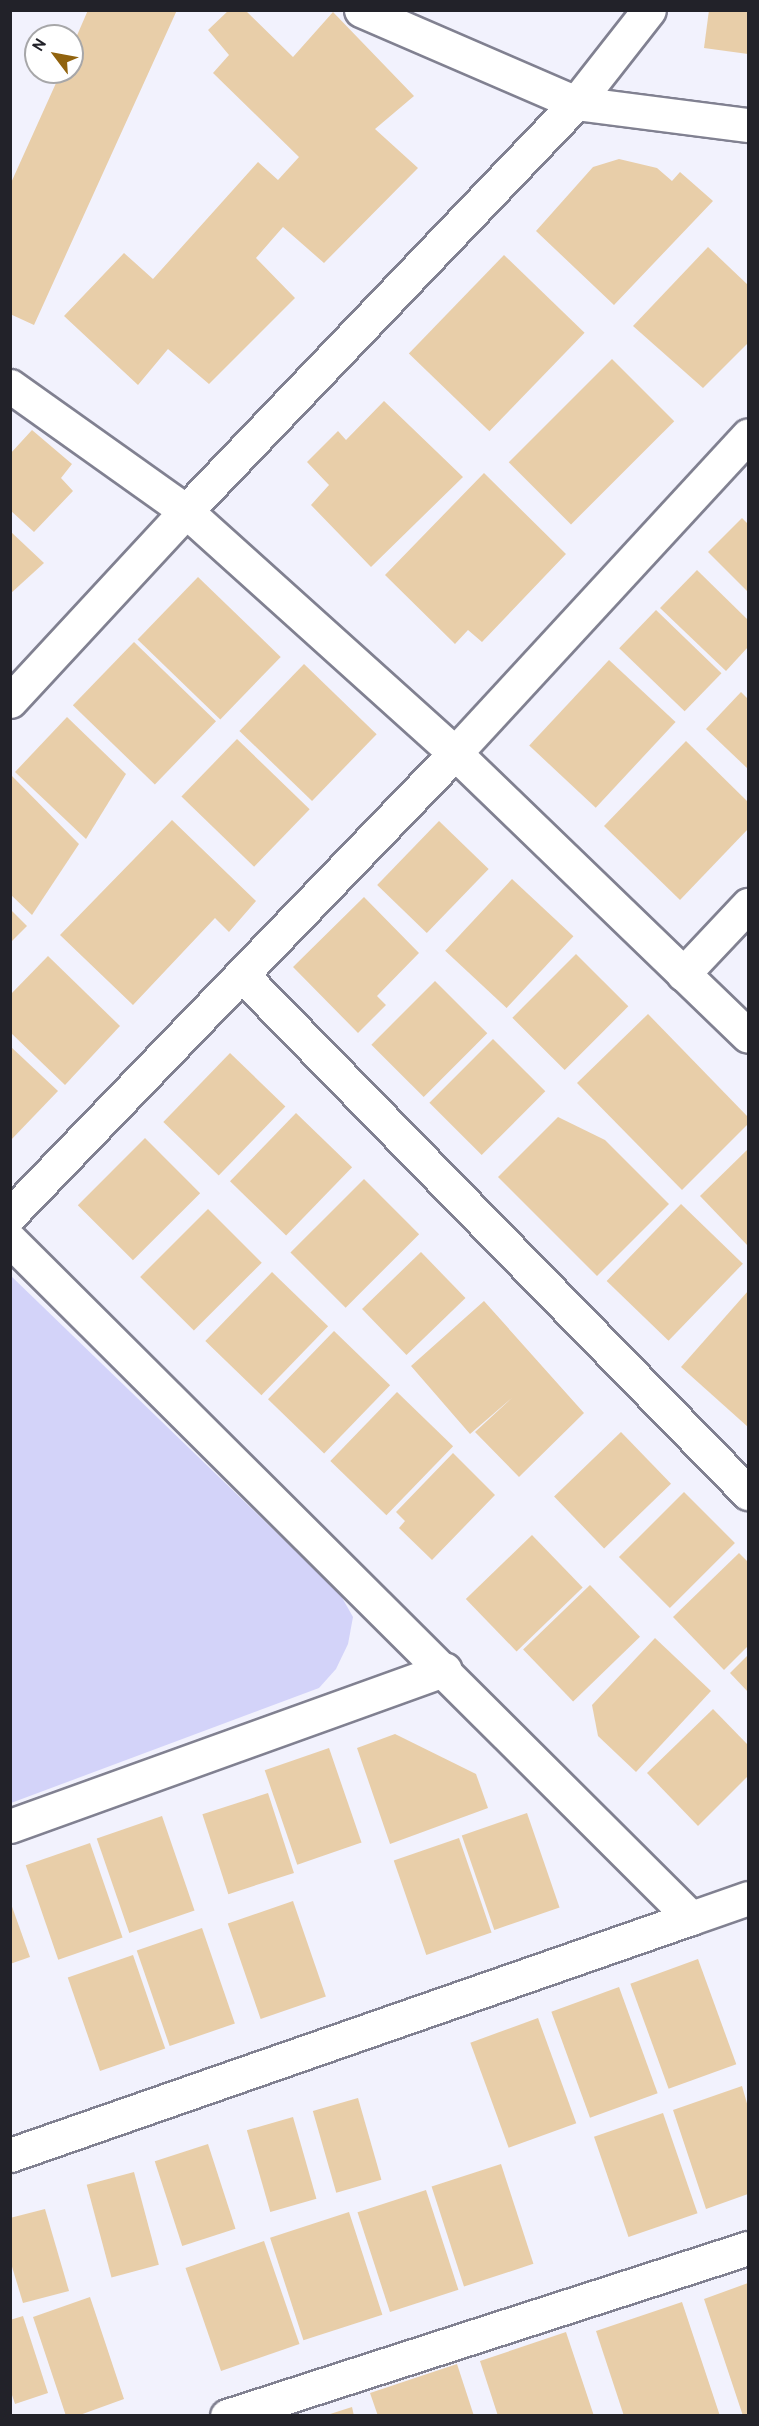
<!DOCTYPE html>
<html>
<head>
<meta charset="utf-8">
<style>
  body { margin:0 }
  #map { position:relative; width:759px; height:2426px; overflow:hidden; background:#f2f2fd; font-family:Overpass,sans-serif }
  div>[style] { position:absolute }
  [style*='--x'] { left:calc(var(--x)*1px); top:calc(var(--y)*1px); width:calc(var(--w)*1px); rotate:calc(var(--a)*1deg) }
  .green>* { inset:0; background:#d3d3f9 }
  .building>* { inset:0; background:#e8cea9; transform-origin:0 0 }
  .roads { filter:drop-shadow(2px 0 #818191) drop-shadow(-2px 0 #818191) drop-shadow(0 2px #818191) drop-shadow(0 -2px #818191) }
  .minor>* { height:33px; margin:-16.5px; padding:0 16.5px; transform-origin:16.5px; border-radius:16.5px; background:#fff }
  span { translate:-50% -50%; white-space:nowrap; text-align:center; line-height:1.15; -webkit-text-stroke:4.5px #fff; paint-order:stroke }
  .frame { position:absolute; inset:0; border:12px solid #222229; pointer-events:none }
  .north { position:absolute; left:24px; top:24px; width:60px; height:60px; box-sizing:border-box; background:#fff; border:2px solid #a7a7a9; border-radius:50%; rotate:302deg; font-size:16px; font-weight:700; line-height:24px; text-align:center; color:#222229 }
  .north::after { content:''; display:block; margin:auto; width:21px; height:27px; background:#91630e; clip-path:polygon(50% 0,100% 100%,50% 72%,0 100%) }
</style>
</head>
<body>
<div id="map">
  <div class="green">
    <div style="clip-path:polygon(10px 1275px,340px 1594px,353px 1617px,348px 1644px,336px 1669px,319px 1688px,11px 1803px)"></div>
  </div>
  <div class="building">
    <div style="clip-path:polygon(88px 10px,177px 10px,34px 325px,10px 314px,10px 185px,61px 72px,72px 72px,72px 47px)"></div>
    <div style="clip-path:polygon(229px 10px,245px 10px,293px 57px,333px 12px,414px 96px,375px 129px,418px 168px,324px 263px,283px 227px,256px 258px,295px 298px,209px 384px,168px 349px,138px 385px,64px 316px,124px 253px,153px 279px,258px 162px,278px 180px,299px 157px,213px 73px,229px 55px,208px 30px)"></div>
    <div style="clip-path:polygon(709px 10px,748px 10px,748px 54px,704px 48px)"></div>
    <div style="clip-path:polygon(619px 159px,657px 168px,672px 181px,680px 172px,713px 201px,614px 305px,536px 231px,593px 167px)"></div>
    <div style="clip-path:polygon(708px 247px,748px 285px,748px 343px,703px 388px,633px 326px)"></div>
    <div style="left:504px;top:255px;width:112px;height:137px;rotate:44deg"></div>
    <div style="left:612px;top:359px;width:88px;height:146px;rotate:45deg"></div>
    <div style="clip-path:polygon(384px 401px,463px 477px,371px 567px,311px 505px,329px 485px,307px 462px,338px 431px,346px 440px)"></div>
    <div style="clip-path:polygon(32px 430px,72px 464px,61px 478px,73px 491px,34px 532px,10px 510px,10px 454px)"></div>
    <div style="clip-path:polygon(484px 473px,566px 554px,482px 642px,468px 630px,455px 644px,385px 575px)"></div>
    <div style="clip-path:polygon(742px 518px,748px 524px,748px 592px,708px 552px)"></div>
    <div style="clip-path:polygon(10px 531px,44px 563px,10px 594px)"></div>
    <div style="clip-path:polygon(697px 570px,748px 620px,748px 647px,726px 671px,660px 608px)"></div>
    <div style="left:198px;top:577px;width:115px;height:87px;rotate:44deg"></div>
    <div style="left:656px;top:610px;width:91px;height:53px;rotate:44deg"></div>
    <div style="left:134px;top:642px;width:114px;height:88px;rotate:44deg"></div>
    <div style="left:609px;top:660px;width:91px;height:117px;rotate:43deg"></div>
    <div style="left:304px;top:664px;width:101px;height:93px;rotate:44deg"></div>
    <div style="clip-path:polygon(741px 692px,748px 699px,748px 769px,706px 729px)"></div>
    <div style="clip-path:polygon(67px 717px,126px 774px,86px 839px,15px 772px)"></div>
    <div style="left:237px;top:739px;width:101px;height:80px;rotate:44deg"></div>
    <div style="clip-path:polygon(686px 741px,748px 802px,748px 829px,680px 900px,604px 826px)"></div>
    <div style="clip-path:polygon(10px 774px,79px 844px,32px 915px,10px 894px)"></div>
    <div style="clip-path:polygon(172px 820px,256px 901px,229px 932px,215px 918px,133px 1005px,60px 935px)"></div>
    <div style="left:439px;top:821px;width:69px;height:89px;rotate:44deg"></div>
    <div style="left:512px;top:879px;width:84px;height:98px;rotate:43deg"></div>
    <div style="clip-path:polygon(364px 897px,419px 953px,377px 996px,386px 1005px,358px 1033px,293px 967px)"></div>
    <div style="clip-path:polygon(10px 909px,27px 926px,10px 943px)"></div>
    <div style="left:576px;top:954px;width:74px;height:90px;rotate:45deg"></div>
    <div style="clip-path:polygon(48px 956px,120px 1026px,65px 1085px,10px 1032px,10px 995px)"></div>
    <div style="left:435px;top:981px;width:74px;height:90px;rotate:45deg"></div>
    <div style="clip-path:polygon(648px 1014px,748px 1117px,748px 1124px,682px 1190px,577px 1083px)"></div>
    <div style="left:493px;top:1039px;width:74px;height:90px;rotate:45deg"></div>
    <div style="clip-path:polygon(10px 1046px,58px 1091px,10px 1141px)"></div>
    <div style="left:230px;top:1053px;width:77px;height:96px;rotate:44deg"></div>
    <div style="left:296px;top:1113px;width:78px;height:95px;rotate:44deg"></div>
    <div style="clip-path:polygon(558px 1117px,605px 1140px,669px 1204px,597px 1276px,498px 1177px)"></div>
    <div style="left:145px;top:1138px;width:78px;height:95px;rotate:45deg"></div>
    <div style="clip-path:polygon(748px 1149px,748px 1246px,700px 1196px)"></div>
    <div style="left:364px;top:1179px;width:78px;height:104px;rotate:45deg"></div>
    <div style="left:681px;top:1204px;width:86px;height:107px;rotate:44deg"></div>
    <div style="left:208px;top:1209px;width:76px;height:96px;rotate:45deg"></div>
    <div style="left:421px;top:1252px;width:64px;height:82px;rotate:46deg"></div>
    <div style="left:272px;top:1272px;width:78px;height:96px;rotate:44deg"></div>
    <div style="clip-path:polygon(748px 1291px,748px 1427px,681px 1367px)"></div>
    <div style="clip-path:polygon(484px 1301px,584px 1413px,519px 1477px,475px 1432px,513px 1397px,470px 1434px,411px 1366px)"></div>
    <div style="left:334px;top:1331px;width:78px;height:95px;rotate:44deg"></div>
    <div style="left:397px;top:1392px;width:78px;height:96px;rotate:44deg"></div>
    <div style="left:621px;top:1432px;width:72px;height:93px;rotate:46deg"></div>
    <div style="clip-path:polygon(453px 1453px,495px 1495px,432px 1560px,399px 1528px,405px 1521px,396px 1512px)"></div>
    <div style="left:684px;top:1492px;width:72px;height:92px;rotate:45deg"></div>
    <div style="left:532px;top:1535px;width:73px;height:92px;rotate:46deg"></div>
    <div style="clip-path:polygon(739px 1553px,748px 1562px,748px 1646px,724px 1670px,673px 1617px)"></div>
    <div style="left:590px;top:1585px;width:72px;height:93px;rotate:46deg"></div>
    <div style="clip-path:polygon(655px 1638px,711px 1691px,636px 1772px,598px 1736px,592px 1705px)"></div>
    <div style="clip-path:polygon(748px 1655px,748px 1692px,730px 1673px)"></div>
    <div style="clip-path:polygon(713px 1709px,748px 1745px,748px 1776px,698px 1826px,647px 1773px)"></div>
    <div style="clip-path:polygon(395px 1734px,476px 1774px,488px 1808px,390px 1844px,357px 1748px)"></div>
    <div style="left:329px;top:1748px;width:100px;height:68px;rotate:71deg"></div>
    <div style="left:268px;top:1793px;width:84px;height:69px;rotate:72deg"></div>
    <div style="left:527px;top:1813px;width:100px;height:69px;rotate:71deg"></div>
    <div style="left:162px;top:1816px;width:100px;height:69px;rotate:71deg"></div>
    <div style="left:459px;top:1838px;width:100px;height:69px;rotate:71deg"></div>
    <div style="left:90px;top:1843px;width:100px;height:68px;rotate:71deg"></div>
    <div style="clip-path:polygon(10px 1901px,30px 1957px,10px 1964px)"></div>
    <div style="left:293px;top:1901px;width:101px;height:69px;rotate:71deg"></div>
    <div style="left:202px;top:1928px;width:101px;height:69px;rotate:71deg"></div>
    <div style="left:133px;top:1955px;width:99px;height:69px;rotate:71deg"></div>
    <div style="left:698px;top:1959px;width:112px;height:72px;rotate:70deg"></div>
    <div style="left:619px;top:1987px;width:113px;height:72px;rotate:70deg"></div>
    <div style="left:538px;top:2018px;width:112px;height:72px;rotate:70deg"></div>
    <div style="clip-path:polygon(742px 2086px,748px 2107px,748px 2194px,706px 2209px,673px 2110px)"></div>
    <div style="left:358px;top:2098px;width:85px;height:47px;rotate:74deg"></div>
    <div style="left:663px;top:2113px;width:106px;height:73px;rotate:71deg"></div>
    <div style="left:293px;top:2117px;width:85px;height:48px;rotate:74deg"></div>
    <div style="left:208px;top:2144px;width:89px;height:56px;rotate:72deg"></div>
    <div style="left:501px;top:2164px;width:105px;height:73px;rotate:72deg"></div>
    <div style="left:134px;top:2172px;width:96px;height:49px;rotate:75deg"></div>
    <div style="left:426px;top:2190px;width:105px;height:72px;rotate:72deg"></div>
    <div style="clip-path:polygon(45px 2209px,69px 2291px,23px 2303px,10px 2260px,10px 2218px)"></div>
    <div style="left:349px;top:2212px;width:108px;height:83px;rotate:72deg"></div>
    <div style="left:264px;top:2241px;width:109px;height:83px;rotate:71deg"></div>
    <div style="clip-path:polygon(748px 2283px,748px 2416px,743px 2416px,704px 2299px)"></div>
    <div style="clip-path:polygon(90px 2297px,124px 2399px,77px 2416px,66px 2416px,33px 2317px)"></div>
    <div style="clip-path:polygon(682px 2302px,720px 2416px,624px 2416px,596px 2331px)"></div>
    <div style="clip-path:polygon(23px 2316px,48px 2393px,15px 2404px,10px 2389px,10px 2320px)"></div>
    <div style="clip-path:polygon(566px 2332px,594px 2416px,498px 2416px,480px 2361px)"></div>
    <div style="clip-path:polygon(457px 2364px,474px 2416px,378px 2416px,370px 2393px)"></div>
    <div style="clip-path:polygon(352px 2407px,354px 2416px,327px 2416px,327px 2415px)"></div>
  </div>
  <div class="roads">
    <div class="minor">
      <div style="--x:361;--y:10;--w:234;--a:23.4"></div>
      <div style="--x:576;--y:103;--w:118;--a:-51.9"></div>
      <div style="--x:10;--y:386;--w:216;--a:35.4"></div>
      <div style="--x:186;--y:511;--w:362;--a:42"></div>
      <div style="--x:455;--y:753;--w:407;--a:44"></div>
      <div style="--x:10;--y:701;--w:259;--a:-47.2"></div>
      <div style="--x:186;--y:511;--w:564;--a:-46.29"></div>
      <div style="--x:576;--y:103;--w:173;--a:7.3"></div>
      <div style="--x:683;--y:974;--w:95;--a:-46.7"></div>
      <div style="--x:243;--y:976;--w:723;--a:45.67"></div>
      <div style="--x:10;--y:1215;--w:641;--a:-46.07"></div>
      <div style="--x:455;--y:753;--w:432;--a:-47.3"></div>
      <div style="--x:10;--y:1240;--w:961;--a:44.87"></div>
      <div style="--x:691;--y:1918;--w:60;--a:-19.3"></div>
      <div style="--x:10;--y:1826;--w:462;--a:-19.8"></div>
      <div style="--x:10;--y:2155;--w:721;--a:-19.19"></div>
      <div style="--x:227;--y:2416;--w:547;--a:-17.87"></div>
    </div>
  </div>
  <div class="frame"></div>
  <div class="north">N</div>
</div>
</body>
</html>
